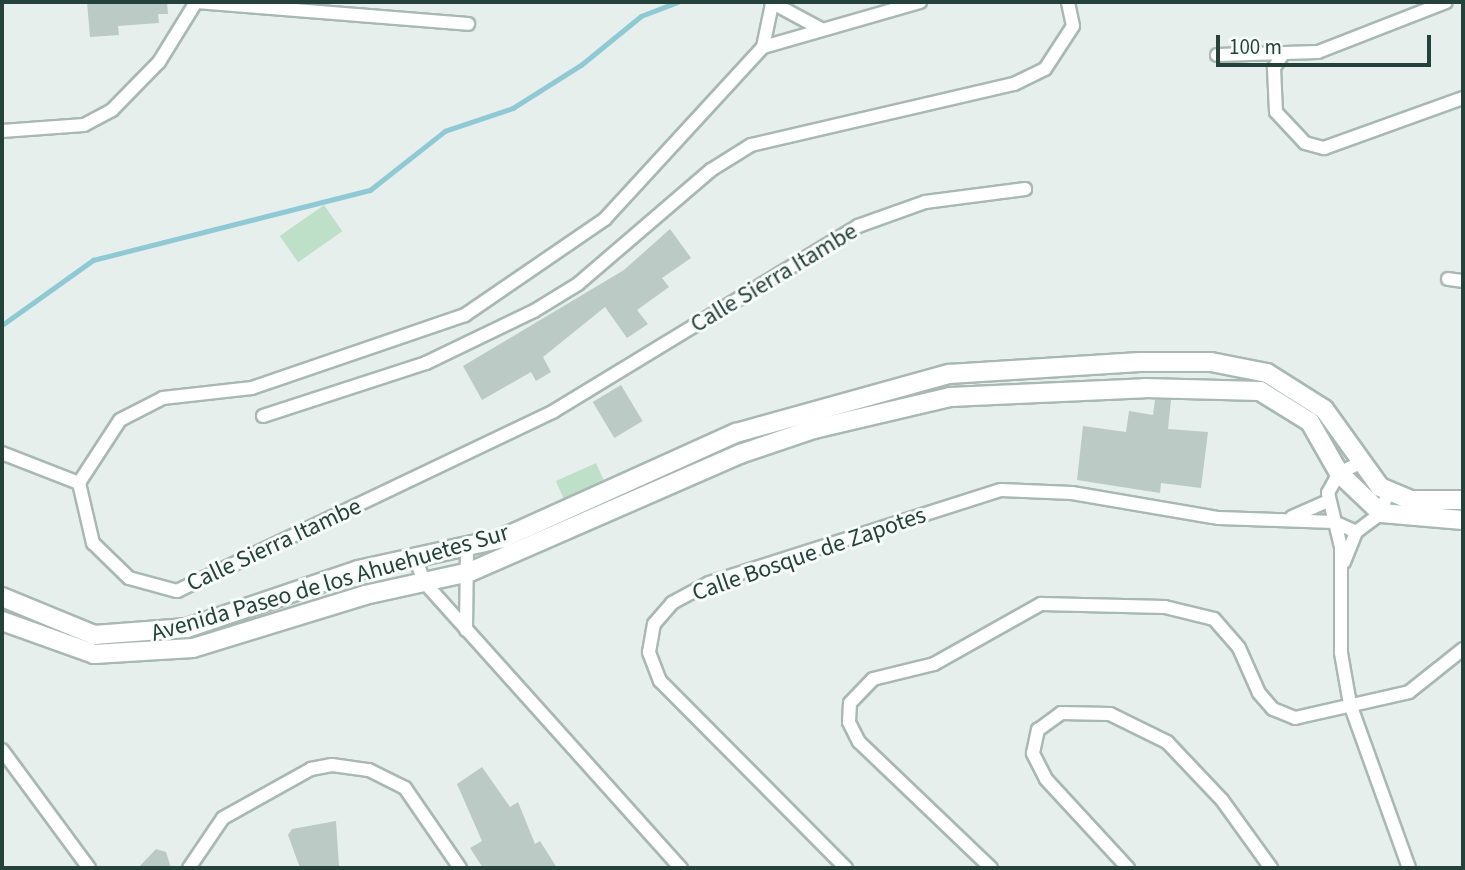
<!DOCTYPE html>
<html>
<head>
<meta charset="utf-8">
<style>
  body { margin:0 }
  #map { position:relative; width:1465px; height:870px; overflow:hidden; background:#e6efeb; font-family:"Source Sans 3",sans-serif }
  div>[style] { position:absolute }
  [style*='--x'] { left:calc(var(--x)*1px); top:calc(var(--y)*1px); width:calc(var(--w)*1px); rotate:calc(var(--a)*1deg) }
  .green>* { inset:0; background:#bfe0c8; transform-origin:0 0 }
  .stream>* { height:4.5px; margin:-2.25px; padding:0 2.25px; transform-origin:2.25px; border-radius:2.25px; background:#8ec9d4 }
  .building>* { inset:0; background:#bbcac4; transform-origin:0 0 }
  .roads { filter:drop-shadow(2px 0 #a8b8b2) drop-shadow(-2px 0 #a8b8b2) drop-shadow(0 2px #a8b8b2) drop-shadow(0 -2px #a8b8b2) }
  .street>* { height:12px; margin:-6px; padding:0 6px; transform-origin:6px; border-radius:6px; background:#fff }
  .secondary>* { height:18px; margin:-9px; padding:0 9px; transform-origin:9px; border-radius:9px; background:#fff }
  span { translate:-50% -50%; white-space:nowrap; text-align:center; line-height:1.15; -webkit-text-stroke:6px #f7fbf9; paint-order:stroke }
  .street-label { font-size:24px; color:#24423a }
  .frame { position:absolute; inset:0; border:4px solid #24423a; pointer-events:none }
  .scale { position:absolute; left:1216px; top:35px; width:215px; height:32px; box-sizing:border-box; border:4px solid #24423a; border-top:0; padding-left:9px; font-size:21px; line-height:24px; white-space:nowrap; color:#24423a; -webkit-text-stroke:5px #f7fbf9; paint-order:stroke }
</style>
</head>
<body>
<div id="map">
  <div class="green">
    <div style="left:324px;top:205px;width:32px;height:54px;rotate:55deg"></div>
    <div style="left:596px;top:463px;width:22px;height:44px;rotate:66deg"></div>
  </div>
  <div class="stream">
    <div style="--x:2;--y:325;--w:112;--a:-35.5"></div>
    <div style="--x:93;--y:260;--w:286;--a:-14.2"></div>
    <div style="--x:370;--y:190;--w:95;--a:-38.2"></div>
    <div style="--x:445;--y:131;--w:72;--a:-18.7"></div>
    <div style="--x:513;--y:108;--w:80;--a:-32.3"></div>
    <div style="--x:581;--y:65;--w:77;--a:-39.2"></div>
    <div style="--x:641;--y:16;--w:39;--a:-21"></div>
  </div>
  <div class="building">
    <div style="clip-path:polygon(87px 2px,167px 2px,168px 14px,158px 14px,159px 23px,118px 26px,119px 35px,90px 37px)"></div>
    <div style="clip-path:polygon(670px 229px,691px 258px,662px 278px,669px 287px,637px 310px,648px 324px,627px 338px,605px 307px,543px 357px,551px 372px,536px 381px,531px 372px,482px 400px,463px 366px,624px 270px)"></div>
    <div style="left:621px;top:385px;width:42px;height:33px;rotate:59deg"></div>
    <div style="clip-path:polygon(1155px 400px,1171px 400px,1168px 429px,1208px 432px,1201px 488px,1161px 483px,1160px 493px,1077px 480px,1083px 426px,1126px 432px,1129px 411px,1153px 415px)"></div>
    <div style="clip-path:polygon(482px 767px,510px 807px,518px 802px,535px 844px,540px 841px,557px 868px,483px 868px,470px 848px,482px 841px,457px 784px)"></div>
    <div style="clip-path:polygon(336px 821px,339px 866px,300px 868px,288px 835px,292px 829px)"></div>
    <div style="clip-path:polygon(156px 849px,166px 852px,171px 868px,138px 868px)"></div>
  </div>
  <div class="roads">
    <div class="street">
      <div style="--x:196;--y:2;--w:273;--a:4.6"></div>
      <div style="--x:771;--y:2;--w:57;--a:28.4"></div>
      <div style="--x:920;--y:2;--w:163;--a:164"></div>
      <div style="--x:763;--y:47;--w:234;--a:132.6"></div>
      <div style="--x:605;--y:219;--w:170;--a:145.6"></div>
      <div style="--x:465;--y:315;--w:225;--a:161.1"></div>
      <div style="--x:252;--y:388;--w:90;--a:173.6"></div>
      <div style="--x:163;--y:398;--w:48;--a:152.9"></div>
      <div style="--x:120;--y:420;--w:75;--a:123.1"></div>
      <div style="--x:79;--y:483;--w:62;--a:76.9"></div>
      <div style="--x:93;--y:543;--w:50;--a:44.2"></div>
      <div style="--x:129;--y:578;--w:50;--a:15.2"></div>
      <div style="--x:177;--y:591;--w:418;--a:-25.5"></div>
      <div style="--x:554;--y:411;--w:356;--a:-31.3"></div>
      <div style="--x:858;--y:226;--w:71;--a:-19.7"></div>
      <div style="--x:925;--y:202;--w:101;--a:-7.4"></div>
      <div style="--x:763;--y:47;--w:44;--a:-78.2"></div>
      <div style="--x:1283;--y:54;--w:17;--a:123"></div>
      <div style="--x:1274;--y:68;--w:44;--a:87.4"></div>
      <div style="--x:1276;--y:112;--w:42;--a:46.9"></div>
      <div style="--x:1305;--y:143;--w:20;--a:15"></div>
      <div style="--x:1324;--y:148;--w:148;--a:-19.8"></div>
      <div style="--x:1217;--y:55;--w:101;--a:-1.7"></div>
      <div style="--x:1318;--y:52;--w:137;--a:-21.3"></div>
      <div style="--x:2;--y:131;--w:82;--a:-4.2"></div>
      <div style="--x:84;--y:125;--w:32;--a:-28"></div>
      <div style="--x:112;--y:110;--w:67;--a:-45.6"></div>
      <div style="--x:159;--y:62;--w:70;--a:-58.3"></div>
      <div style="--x:1448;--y:279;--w:15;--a:8"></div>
      <div style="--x:263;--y:416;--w:171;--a:-18"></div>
      <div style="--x:426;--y:363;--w:120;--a:-25.7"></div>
      <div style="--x:534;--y:311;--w:52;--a:-31.5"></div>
      <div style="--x:578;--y:284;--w:175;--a:-40.6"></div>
      <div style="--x:711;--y:170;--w:47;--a:-32"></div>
      <div style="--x:751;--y:145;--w:270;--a:-13.1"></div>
      <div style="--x:1014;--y:84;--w:34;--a:-26"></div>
      <div style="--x:1045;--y:69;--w:51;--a:-56.9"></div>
      <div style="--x:1073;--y:26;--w:25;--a:-102"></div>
      <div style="--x:2;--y:453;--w:83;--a:21.3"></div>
      <div style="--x:1358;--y:464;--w:21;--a:155"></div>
      <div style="--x:1339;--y:473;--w:23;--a:119"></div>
      <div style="--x:1328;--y:493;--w:56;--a:76.5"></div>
      <div style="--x:1341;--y:547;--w:106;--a:90"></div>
      <div style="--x:1341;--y:653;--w:52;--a:80"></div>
      <div style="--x:1350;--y:704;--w:174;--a:70.2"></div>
      <div style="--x:1292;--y:517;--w:39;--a:-24"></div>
      <div style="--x:415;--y:557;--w:27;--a:70"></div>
      <div style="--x:424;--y:582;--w:385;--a:48.1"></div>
      <div style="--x:1344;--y:562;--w:32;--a:-68"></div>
      <div style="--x:1356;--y:532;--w:31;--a:-37"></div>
      <div style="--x:1381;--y:513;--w:23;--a:-72"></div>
      <div style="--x:466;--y:630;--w:82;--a:-89.3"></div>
      <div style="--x:2;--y:750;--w:147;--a:53.6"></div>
      <div style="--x:189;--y:868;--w:60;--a:-55.8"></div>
      <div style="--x:223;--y:818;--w:101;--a:-29.1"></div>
      <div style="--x:311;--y:769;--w:21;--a:-11"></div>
      <div style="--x:332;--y:765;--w:37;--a:8"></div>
      <div style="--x:369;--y:770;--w:40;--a:26.6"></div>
      <div style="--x:405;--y:788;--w:97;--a:55.5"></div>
      <div style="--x:846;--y:868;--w:264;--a:-134.8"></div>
      <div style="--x:660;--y:681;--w:31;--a:-111"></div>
      <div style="--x:649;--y:652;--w:28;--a:-80"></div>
      <div style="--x:654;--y:624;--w:28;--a:-49"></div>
      <div style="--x:672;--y:603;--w:42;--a:-28.4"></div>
      <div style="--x:709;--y:583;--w:306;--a:-17.7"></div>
      <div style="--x:1001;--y:490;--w:71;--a:2.4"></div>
      <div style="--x:1072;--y:493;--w:149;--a:9.7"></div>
      <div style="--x:1219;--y:518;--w:115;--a:2"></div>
      <div style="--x:1334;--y:522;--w:24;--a:24"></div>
      <div style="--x:991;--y:868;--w:182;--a:-136.3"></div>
      <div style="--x:859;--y:742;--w:22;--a:-117"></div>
      <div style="--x:849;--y:722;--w:19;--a:-87"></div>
      <div style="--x:850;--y:703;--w:33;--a:-46"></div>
      <div style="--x:873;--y:679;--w:63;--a:-13.8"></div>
      <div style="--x:934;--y:664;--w:123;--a:-29.3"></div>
      <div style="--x:1041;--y:604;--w:124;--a:1.4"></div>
      <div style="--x:1165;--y:607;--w:50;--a:13.8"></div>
      <div style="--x:1214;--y:619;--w:38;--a:49"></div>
      <div style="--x:1239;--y:648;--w:49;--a:66"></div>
      <div style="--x:1259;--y:693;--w:21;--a:49"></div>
      <div style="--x:1273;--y:709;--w:24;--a:22"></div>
      <div style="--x:1295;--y:718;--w:117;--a:-12.8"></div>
      <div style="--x:1409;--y:692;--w:69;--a:-38.5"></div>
      <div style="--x:1128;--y:868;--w:121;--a:-132.7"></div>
      <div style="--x:1046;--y:779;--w:29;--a:-117"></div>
      <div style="--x:1033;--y:753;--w:24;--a:-78"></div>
      <div style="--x:1038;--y:730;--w:29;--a:-36"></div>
      <div style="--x:1061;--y:713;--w:49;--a:1.2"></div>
      <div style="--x:1110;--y:714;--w:64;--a:26.2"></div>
      <div style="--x:1167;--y:742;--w:80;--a:46.5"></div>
      <div style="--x:1222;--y:800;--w:84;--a:54.2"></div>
    </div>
    <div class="secondary">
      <div style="--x:2;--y:597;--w:100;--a:22.4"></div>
      <div style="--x:94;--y:635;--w:93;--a:-4.3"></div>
      <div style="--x:187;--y:628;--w:181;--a:-18.7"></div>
      <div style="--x:358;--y:570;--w:148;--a:-12.4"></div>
      <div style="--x:503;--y:538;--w:256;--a:-24.3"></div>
      <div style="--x:736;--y:433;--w:221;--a:-15.5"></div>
      <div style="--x:949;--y:374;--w:191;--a:-3.6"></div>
      <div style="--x:1140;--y:362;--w:71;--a:0"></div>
      <div style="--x:1211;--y:362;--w:57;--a:11.1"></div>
      <div style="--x:1267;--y:373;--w:67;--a:32.3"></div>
      <div style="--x:1324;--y:409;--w:96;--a:54.3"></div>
      <div style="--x:1380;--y:487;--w:33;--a:23"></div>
      <div style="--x:1410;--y:500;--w:53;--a:0"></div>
      <div style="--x:2;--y:621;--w:98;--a:19.7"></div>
      <div style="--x:94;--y:654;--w:99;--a:-3.5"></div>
      <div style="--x:193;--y:648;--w:180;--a:-17.1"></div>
      <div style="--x:365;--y:595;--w:107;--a:-12.4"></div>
      <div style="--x:470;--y:572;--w:295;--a:-23.6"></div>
      <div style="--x:740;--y:454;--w:78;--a:-18.7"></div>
      <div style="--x:814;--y:429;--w:140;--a:-13.2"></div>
      <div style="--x:950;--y:397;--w:195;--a:-2.6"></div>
      <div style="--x:1145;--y:388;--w:115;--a:1.5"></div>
      <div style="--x:1260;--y:391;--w:59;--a:31.8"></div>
      <div style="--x:1310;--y:422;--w:59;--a:60.4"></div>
      <div style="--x:1339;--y:473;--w:58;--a:43.6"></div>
      <div style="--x:1381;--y:513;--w:82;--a:4.9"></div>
    </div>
  </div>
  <div class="street-label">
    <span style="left:774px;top:278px;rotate:-31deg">Calle Sierra Itambe</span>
    <span style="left:274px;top:545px;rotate:-25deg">Calle Sierra Itambe</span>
    <span style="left:809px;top:554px;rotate:-19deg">Calle Bosque de Zapotes</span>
    <span style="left:330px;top:583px;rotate:-16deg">Avenida Paseo de los Ahuehuetes Sur</span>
  </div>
  <div class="frame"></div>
  <div class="scale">100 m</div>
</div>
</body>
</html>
